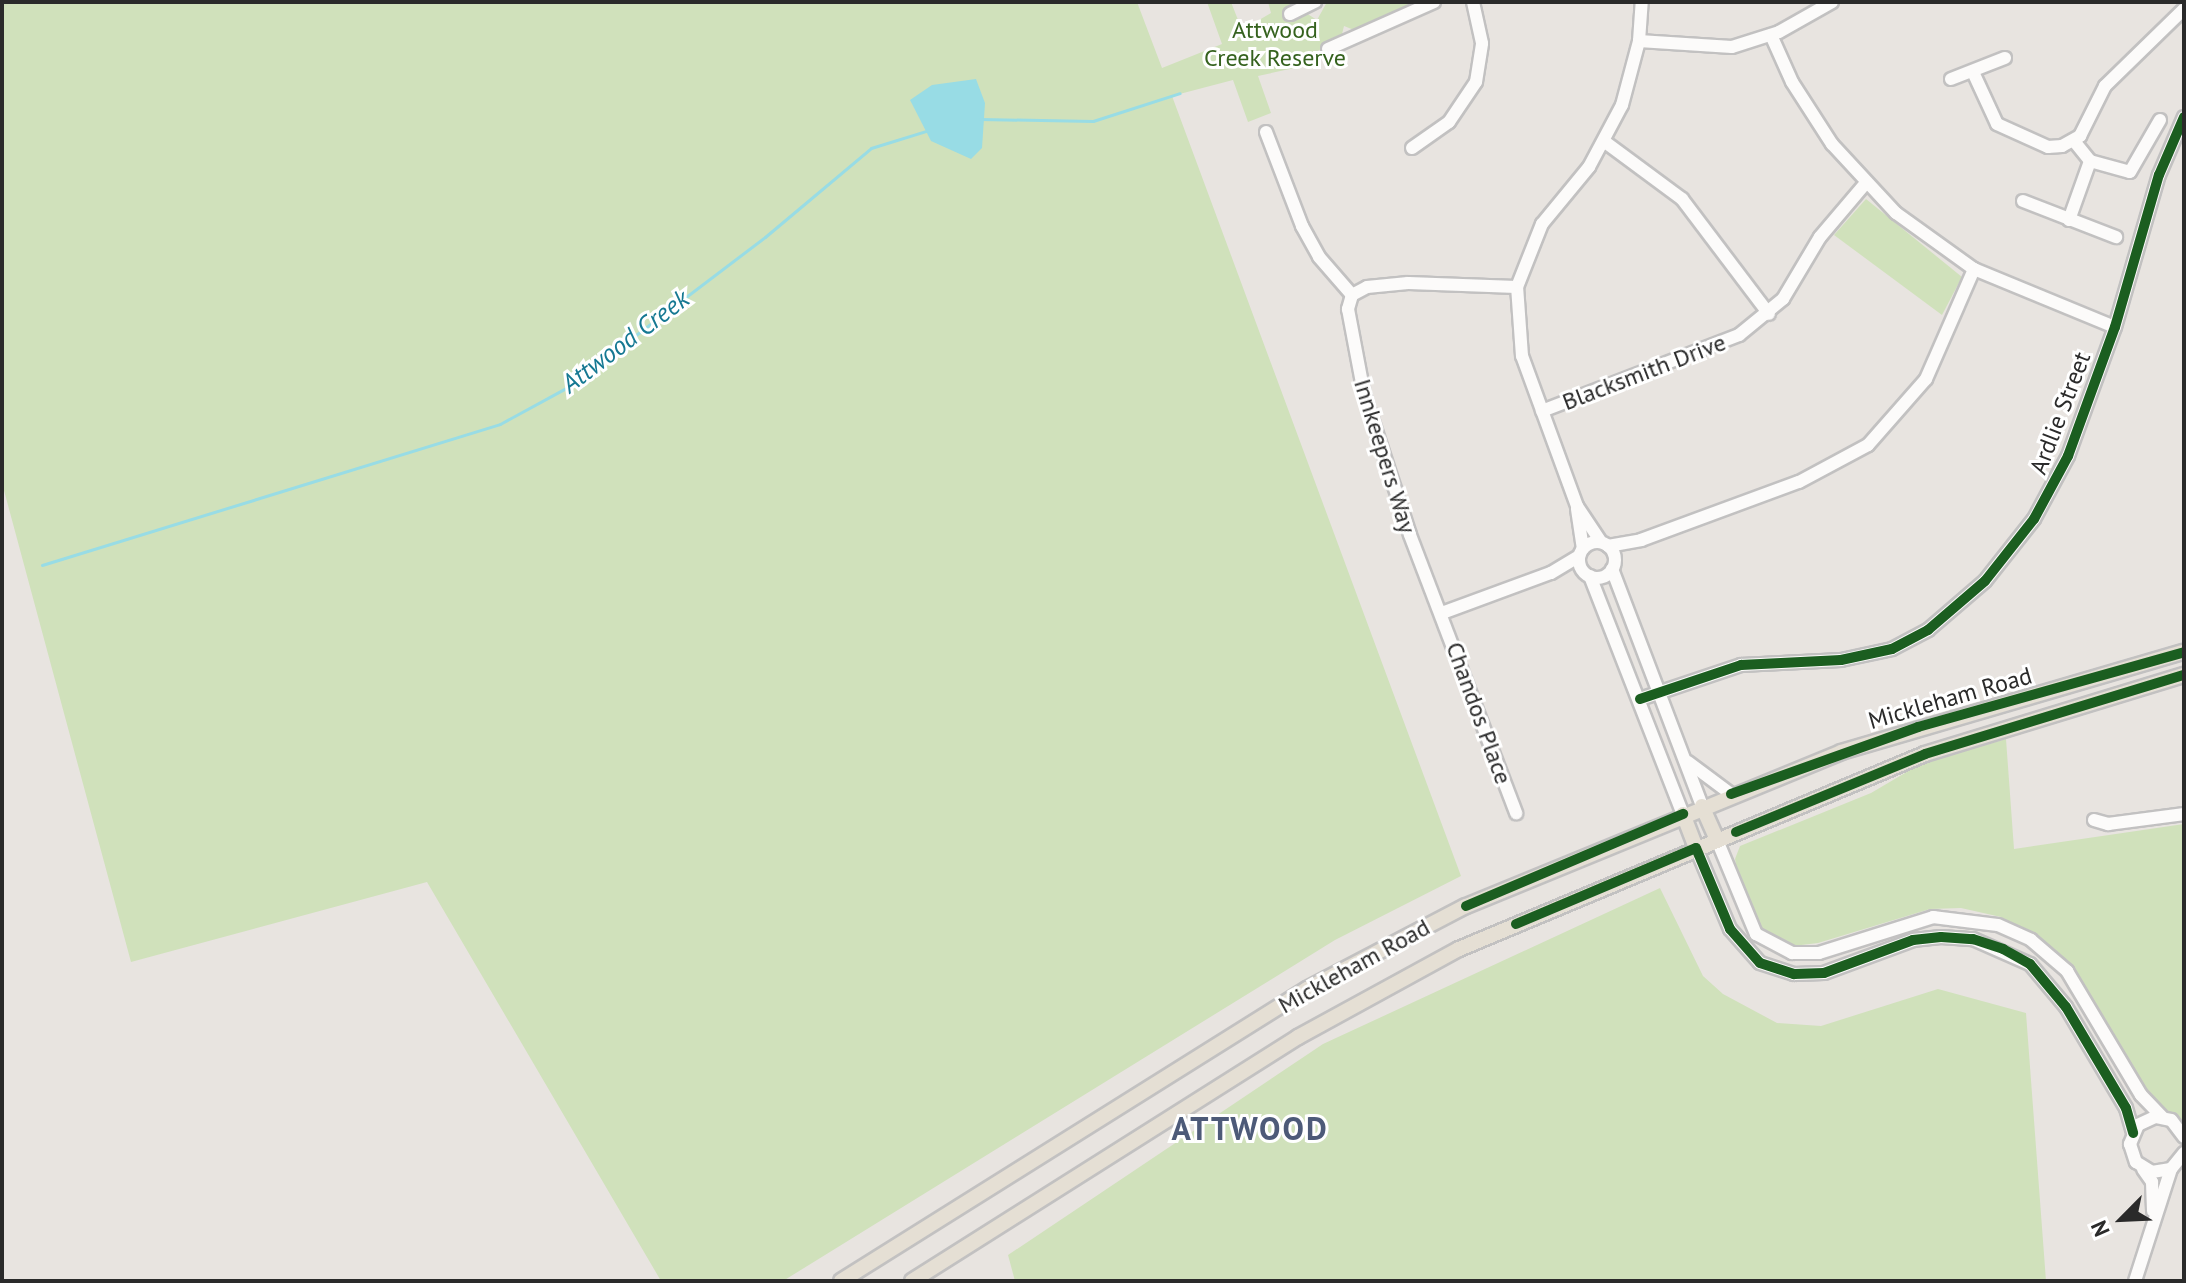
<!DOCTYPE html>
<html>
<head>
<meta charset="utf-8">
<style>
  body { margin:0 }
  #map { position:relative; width:2186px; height:1283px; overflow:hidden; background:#e8e4e0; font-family:"PT Sans",sans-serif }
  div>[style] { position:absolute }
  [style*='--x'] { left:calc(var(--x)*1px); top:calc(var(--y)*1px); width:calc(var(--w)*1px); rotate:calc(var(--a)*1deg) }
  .green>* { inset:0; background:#d0e1bb }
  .water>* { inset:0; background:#98dce5 }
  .stream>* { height:3px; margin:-1.5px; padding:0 1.5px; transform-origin:1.5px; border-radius:1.5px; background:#98dce5 }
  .roads { filter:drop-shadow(2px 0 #c2c1c1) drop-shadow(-2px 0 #c2c1c1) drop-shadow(0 2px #c2c1c1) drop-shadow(0 -2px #c2c1c1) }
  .minor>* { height:12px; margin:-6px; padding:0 6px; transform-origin:6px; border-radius:6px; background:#fcfbfa }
  .minor>.ring { margin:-6px; padding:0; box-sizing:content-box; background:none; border:12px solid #fcfbfa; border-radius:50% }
  .major>* { height:14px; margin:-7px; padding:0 7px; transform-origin:7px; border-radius:7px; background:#e5dfd4 }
  .cycleway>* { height:10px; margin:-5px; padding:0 5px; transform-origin:5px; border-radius:5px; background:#1b5e20 }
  span { translate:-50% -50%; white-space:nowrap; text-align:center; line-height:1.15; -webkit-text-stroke:6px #fff; paint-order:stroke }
  .park-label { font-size:24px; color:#35621e }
  .street-label { font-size:24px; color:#2a2a2a }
  .water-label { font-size:26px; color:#157892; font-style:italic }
  .district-label { font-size:32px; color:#4d5a78; font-weight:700; letter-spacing:2px }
  .frame { position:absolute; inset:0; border:4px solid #2a2a2a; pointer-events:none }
  .north { position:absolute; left:2082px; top:1179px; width:80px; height:80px; -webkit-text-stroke:6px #fff; paint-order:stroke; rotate:246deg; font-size:22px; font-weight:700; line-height:32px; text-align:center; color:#2a2a2a }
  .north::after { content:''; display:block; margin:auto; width:28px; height:36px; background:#2a2a2a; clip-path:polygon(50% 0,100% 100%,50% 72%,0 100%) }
</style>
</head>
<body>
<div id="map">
  <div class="green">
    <div style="clip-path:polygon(2px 2px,1137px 2px,1162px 68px,1222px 44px,1207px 2px,1231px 2px,1242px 30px,1271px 13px,1268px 2px,1296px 2px,1295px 19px,1306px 13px,1317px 20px,1327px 2px,1427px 2px,1359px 32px,1344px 26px,1341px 38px,1314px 53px,1317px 63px,1258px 76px,1271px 113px,1248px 122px,1233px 80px,1172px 96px,1461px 876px,1335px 940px,783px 1281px,661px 1281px,427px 882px,131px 962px,2px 483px)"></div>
    <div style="clip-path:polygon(1866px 199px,1962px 277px,1942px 315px,1834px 235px)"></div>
    <div style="clip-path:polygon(2006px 739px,2014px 849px,2184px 824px,2184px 1125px,2143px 1091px,2089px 997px,2035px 937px,2001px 917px,1961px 908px,1930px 909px,1818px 943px,1793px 946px,1758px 928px,1740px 886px,1735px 859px,1740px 846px,1871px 793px,1922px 763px)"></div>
    <div style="clip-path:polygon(1660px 888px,1703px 976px,1723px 994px,1777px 1023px,1821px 1026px,1938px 989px,2026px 1013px,2046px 1281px,1015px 1281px,1008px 1255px,1323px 1044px)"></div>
  </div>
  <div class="water">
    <div style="clip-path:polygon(976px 79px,985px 103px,982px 148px,971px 159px,931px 141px,910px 100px,932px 85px)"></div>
  </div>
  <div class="stream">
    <div style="--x:980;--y:119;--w:113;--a:1"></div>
    <div style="--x:1093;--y:121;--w:91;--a:-17.8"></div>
    <div style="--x:42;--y:565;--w:479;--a:-17.1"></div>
    <div style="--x:500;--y:424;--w:75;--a:-28.6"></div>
    <div style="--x:566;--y:388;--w:250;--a:-37.2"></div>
    <div style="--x:765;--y:237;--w:138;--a:-40"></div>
    <div style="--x:871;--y:148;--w:58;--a:-17.2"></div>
  </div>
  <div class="roads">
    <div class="minor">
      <div style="--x:1290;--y:14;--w:28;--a:-26"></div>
      <div style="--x:1771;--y:35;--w:51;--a:65.9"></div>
      <div style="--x:1792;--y:82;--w:74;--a:57.2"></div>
      <div style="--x:1832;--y:144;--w:94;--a:47.2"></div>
      <div style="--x:1896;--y:213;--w:96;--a:35.7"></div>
      <div style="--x:1974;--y:269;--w:152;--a:22.4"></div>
      <div style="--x:1639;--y:41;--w:93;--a:3.7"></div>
      <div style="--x:1732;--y:47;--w:49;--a:-17.7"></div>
      <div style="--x:1779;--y:32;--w:61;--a:-29.5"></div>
      <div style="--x:1328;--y:49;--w:116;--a:-23.9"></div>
      <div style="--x:1973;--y:72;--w:57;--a:65.2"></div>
      <div style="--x:1997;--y:124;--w:56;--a:24.3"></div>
      <div style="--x:2048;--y:147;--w:14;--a:-4"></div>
      <div style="--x:2062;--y:146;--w:21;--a:-29"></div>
      <div style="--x:2080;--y:136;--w:56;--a:-63.4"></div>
      <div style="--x:2105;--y:86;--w:110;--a:-44.3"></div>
      <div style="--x:1951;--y:79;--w:58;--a:-21.3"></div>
      <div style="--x:1266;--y:132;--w:101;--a:69"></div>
      <div style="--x:1302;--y:226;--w:35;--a:61"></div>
      <div style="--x:1319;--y:257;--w:50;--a:49"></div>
      <div style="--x:2074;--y:141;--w:26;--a:51"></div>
      <div style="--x:2090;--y:161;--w:41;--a:15.4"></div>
      <div style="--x:2130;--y:172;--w:60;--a:-60"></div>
      <div style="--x:1605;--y:142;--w:96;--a:36.5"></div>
      <div style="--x:1682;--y:199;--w:144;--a:52.9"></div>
      <div style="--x:1412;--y:148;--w:45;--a:-35.1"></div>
      <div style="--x:1449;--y:122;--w:48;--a:-56"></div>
      <div style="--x:1476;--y:82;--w:39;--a:-81"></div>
      <div style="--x:1482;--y:43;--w:42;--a:-102.4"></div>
      <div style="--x:2023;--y:201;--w:100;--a:21.2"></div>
      <div style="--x:2069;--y:220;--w:63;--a:-70.4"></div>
      <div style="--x:1352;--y:295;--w:15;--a:106"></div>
      <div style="--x:1348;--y:309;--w:86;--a:79.3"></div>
      <div style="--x:1364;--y:394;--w:148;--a:71.9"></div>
      <div style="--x:1410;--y:535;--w:298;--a:69.1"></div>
      <div style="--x:1352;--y:295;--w:17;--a:-28"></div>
      <div style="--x:1367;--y:287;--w:41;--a:-5.6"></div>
      <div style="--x:1408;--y:283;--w:109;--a:2.1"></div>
      <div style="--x:1542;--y:411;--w:211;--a:-21.1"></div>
      <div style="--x:1739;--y:335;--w:57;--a:-39.3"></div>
      <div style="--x:1783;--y:299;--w:72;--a:-59.2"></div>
      <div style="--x:1820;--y:237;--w:70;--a:-49.7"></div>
      <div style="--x:1577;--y:509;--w:40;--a:81.5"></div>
      <div style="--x:1601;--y:542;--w:43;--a:-123.7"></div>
      <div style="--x:1577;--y:506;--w:160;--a:-110.1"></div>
      <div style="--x:1522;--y:356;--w:69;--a:-94.1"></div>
      <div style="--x:1517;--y:287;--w:68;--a:-68.4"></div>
      <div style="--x:1542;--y:224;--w:74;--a:-50.5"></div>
      <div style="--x:1589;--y:167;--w:70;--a:-62"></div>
      <div style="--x:1622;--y:105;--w:66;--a:-75.1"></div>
      <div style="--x:1639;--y:41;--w:39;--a:-86"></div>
      <div class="ring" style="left:1579px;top:542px;width:24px;height:24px"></div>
      <div style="--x:1608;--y:546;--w:34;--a:-10"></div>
      <div style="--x:1641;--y:540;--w:168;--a:-20.2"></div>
      <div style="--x:1799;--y:482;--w:78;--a:-28.2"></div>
      <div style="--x:1868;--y:445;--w:88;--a:-48.7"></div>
      <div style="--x:1926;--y:379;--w:120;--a:-66.4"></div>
      <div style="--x:1612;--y:569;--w:254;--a:69.2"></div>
      <div style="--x:1590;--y:576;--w:256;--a:68.7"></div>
      <div style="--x:1442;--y:613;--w:116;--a:-20.2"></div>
      <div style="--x:1551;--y:573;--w:33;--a:-31"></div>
      <div style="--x:1640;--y:699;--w:107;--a:-18.6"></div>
      <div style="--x:1741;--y:665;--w:100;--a:-2.9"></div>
      <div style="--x:1841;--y:660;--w:52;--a:-12.2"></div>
      <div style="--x:1892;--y:649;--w:41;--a:-27.8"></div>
      <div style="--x:1928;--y:630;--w:75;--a:-40.7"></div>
      <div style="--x:1985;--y:581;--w:79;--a:-51.7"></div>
      <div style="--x:2034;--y:519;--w:72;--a:-61.6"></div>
      <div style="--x:2068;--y:456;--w:137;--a:-70"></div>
      <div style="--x:2115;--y:327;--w:158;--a:-73.9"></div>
      <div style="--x:2159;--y:175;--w:63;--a:-66.7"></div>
      <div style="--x:1688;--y:762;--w:54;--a:36.7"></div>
      <div style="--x:2094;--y:820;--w:15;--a:16"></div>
      <div style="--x:2108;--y:824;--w:77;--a:-7.5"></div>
      <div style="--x:1717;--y:840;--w:102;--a:67.5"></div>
      <div style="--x:1756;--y:934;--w:41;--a:27.8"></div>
      <div style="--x:1792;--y:953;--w:27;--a:0"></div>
      <div style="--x:1819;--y:953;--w:120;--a:-17.5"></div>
      <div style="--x:1933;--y:917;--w:65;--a:7"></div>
      <div style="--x:1998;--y:925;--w:36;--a:24"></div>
      <div style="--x:2031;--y:940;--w:48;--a:40.7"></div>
      <div style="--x:2067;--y:971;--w:144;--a:59.2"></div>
      <div style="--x:2141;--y:1095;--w:30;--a:46"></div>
      <div style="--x:1696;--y:848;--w:88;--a:67.2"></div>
      <div style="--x:1730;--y:929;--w:45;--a:48.6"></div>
      <div style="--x:1760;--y:963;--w:36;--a:18"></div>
      <div style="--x:1794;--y:974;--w:30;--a:-2"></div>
      <div style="--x:1824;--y:973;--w:95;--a:-20.3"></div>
      <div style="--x:1913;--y:940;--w:28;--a:-6"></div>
      <div style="--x:1941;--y:937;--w:32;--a:4"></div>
      <div style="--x:1973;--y:939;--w:62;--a:23.7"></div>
      <div style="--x:2030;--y:964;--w:56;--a:50.1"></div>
      <div style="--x:2066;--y:1007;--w:117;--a:59.3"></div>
      <div style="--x:2126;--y:1108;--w:26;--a:74"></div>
      <div style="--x:2184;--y:1137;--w:21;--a:-127"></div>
      <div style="--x:2171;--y:1120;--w:16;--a:-169"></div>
      <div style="--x:2155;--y:1117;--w:19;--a:155"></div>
      <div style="--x:2138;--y:1125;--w:21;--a:113"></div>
      <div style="--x:2130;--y:1144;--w:19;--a:72"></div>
      <div style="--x:2136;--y:1162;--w:19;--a:32"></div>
      <div style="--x:2152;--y:1172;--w:19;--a:-9"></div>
      <div style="--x:2171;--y:1169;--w:21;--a:-51"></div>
      <div style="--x:2143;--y:1169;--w:16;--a:55"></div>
      <div style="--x:2152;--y:1182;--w:29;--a:88"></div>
      <div style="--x:2135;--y:1281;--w:118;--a:-72.2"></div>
    </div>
    <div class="major">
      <div style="--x:1702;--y:806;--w:37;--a:66"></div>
      <div style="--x:1683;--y:814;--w:36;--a:69"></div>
      <div style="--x:841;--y:1281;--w:550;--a:-32.07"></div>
      <div style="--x:1307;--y:989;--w:179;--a:-27.6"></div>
      <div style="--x:1466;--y:906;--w:405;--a:-22.3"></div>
      <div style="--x:1841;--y:752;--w:357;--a:-16.3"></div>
      <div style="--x:912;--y:1281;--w:457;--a:-32.3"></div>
      <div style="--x:1298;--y:1037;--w:183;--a:-28.7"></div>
      <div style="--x:1459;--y:949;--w:505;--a:-22.71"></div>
      <div style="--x:1925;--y:754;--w:271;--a:-17"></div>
    </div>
  </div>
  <div class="cycleway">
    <div style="--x:1640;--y:699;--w:107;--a:-18.6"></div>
    <div style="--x:1741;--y:665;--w:100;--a:-2.9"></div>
    <div style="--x:1841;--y:660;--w:52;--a:-12.2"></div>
    <div style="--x:1892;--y:649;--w:41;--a:-27.8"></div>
    <div style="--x:1928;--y:630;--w:75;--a:-40.7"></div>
    <div style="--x:1985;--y:581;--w:79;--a:-51.7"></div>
    <div style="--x:2034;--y:519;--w:72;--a:-61.6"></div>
    <div style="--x:2068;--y:456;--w:137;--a:-70"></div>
    <div style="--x:2115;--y:327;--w:158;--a:-73.9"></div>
    <div style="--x:2159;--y:175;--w:63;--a:-66.7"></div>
    <div style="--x:1731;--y:794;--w:199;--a:-19.7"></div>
    <div style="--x:1918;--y:727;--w:276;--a:-15.7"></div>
    <div style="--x:1736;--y:832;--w:204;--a:-22.4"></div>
    <div style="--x:1925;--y:754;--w:271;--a:-17"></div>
    <div style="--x:1466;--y:906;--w:236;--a:-23"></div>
    <div style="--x:1516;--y:924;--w:195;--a:-22.9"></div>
    <div style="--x:1696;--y:848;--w:88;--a:67.2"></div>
    <div style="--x:1730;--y:929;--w:45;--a:48.6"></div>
    <div style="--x:1760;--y:963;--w:36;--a:18"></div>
    <div style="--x:1794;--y:974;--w:30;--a:-2"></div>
    <div style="--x:1824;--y:973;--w:95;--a:-20.3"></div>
    <div style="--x:1913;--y:940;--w:28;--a:-6"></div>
    <div style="--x:1941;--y:937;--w:32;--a:4"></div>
    <div style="--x:1973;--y:939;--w:32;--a:18"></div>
    <div style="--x:2003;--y:949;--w:31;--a:29"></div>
    <div style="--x:2030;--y:964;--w:56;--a:50.1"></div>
    <div style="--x:2066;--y:1007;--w:117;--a:59.3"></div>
    <div style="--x:2126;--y:1108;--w:26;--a:74"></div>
  </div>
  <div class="park-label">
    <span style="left:1275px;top:44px">Attwood<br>Creek Reserve</span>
  </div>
  <div class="street-label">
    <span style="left:1644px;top:372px;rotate:-21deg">Blacksmith Drive</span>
    <span style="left:2060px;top:413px;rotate:-69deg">Ardlie Street</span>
    <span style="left:1385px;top:456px;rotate:73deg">Innkeepers Way</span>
    <span style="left:1950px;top:698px;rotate:-16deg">Mickleham Road</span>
    <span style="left:1479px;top:713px;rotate:70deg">Chandos Place</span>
    <span style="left:1354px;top:966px;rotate:-29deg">Mickleham Road</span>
  </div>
  <div class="water-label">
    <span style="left:625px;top:341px;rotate:-37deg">Attwood Creek</span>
  </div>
  <div class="district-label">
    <span style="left:1250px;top:1128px">ATTWOOD</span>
  </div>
  <div class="frame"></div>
  <div class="north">N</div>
</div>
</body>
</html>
